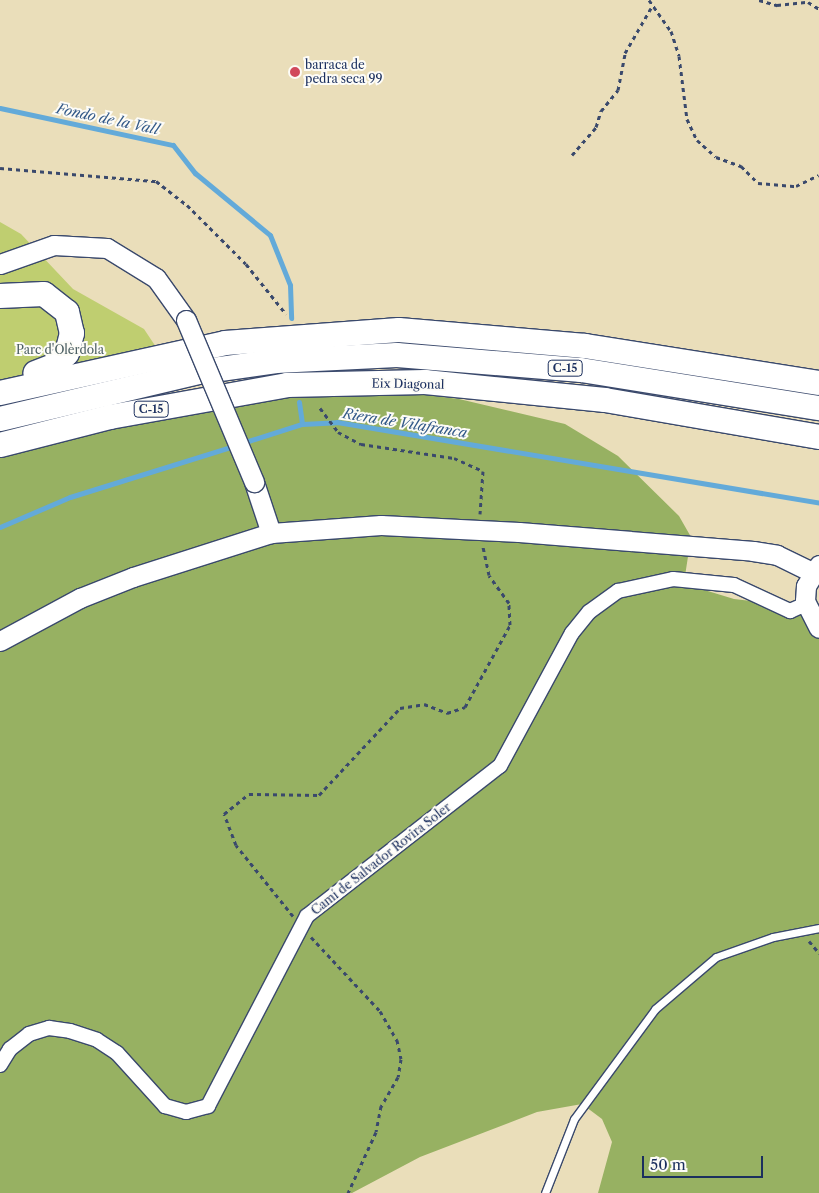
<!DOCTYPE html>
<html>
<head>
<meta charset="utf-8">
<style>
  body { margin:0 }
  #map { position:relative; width:819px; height:1193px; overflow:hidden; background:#eadeba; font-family:"Libre Caslon Text",serif }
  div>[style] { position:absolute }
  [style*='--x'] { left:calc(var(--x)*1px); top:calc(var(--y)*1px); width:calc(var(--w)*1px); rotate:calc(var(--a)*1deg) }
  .green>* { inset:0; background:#bfce70 }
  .forest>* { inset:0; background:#97b162 }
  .stream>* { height:5px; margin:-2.5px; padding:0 2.5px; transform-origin:2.5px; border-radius:2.5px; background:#63aad9 }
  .path>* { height:3px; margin-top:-1.5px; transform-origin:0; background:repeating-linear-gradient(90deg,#3a496c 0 4px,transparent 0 8px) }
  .roads { filter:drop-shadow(1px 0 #3a496c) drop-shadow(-1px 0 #3a496c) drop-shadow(0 1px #3a496c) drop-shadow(0 -1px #3a496c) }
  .lane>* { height:7px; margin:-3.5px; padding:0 3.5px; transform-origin:3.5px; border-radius:3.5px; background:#fff }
  .street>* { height:14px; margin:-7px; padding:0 7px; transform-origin:7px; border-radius:7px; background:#fff }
  .secondary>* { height:19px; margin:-9.5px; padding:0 9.5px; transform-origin:9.5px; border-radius:9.5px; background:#fff }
  .highway>* { height:24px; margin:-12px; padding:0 12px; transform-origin:12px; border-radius:12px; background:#fff }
  .bridges { filter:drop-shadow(1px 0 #3a496c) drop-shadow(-1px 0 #3a496c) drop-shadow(0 1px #3a496c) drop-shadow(0 -1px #3a496c) }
  .secondary-bridge>* { height:19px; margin:-9.5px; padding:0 9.5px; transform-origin:9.5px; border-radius:9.5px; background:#fff }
  .dots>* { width:14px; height:14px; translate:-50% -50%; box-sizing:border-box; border:2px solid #fdfcf7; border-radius:50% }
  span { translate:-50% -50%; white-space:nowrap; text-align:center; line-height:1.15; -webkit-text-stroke:4px #fdfcf7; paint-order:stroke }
  .shield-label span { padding:1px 4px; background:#fdfcf7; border:1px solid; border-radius:4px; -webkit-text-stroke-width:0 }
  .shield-label { font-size:11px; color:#1b2f5e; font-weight:700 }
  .poi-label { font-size:12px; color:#1b2f5e }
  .left { translate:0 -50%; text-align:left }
  .park-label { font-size:12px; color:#4c5f63 }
  .street-label { font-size:12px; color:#1b2f5e }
  .water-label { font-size:14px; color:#345a89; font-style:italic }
  .scale { position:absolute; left:642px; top:1156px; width:121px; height:22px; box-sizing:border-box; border:2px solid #1b2f5e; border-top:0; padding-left:6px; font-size:15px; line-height:18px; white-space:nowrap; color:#1b2f5e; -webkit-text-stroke:4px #fdfcf7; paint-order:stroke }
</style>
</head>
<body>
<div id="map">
  <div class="green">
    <div style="clip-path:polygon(0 222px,21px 234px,73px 289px,144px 329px,158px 350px,135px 381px,0 447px)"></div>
  </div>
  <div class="forest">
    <div style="clip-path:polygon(386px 390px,459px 399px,565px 424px,618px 456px,679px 516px,691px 537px,685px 576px,688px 585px,734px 599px,819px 609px,819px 1193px,598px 1193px,612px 1142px,602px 1119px,582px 1104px,537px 1112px,420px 1157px,352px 1193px,0 1193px,0 453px,143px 399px)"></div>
  </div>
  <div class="stream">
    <div style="--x:0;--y:108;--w:177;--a:12.1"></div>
    <div style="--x:173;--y:145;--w:36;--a:52"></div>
    <div style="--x:195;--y:173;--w:97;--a:39.6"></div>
    <div style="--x:270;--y:235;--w:54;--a:68.2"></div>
    <div style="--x:290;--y:285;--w:33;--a:88"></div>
    <div style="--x:299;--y:402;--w:22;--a:82"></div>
    <div style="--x:242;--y:443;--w:63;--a:-17.6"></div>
    <div style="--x:302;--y:424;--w:35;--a:-3"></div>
    <div style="--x:337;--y:422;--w:489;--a:9.5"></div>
    <div style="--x:0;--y:527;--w:76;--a:-23.2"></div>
    <div style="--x:70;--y:497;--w:172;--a:-17.3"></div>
  </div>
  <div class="path">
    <div style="--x:649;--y:0;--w:38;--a:55"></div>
    <div style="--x:671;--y:31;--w:26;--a:72"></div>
    <div style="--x:679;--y:56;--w:64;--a:82.8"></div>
    <div style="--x:687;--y:119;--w:23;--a:65"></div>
    <div style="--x:697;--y:140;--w:25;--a:42"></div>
    <div style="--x:716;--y:157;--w:27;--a:20"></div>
    <div style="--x:741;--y:166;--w:24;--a:45"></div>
    <div style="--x:758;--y:183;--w:38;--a:5"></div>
    <div style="--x:796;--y:186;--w:25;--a:-26"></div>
    <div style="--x:759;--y:0;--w:19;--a:16"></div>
    <div style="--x:777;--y:5;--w:31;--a:-6"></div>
    <div style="--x:808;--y:2;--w:13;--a:32"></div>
    <div style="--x:572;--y:155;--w:37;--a:-49"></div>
    <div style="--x:596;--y:127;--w:17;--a:-73"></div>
    <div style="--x:601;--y:111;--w:27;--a:-51"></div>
    <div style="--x:618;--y:90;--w:38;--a:-79"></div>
    <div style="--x:625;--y:53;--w:52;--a:-60"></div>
    <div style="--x:0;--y:168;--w:157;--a:4.8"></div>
    <div style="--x:156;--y:181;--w:39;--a:38"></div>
    <div style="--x:187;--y:205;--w:83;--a:45"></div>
    <div style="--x:246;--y:264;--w:64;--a:51.3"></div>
    <div style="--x:320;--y:408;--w:30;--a:53"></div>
    <div style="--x:338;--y:432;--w:26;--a:28"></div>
    <div style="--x:361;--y:444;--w:94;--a:8.6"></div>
    <div style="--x:454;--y:458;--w:32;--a:24"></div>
    <div style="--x:483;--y:471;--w:43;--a:94"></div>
    <div style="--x:293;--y:916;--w:91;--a:-128.8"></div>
    <div style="--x:236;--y:845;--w:33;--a:-111"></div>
    <div style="--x:224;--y:814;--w:32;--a:-39"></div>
    <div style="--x:249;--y:794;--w:70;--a:0.8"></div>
    <div style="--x:319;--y:795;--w:119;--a:-47"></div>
    <div style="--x:400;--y:708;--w:24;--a:-9"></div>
    <div style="--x:424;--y:704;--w:25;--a:21"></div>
    <div style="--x:447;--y:713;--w:19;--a:-18"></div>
    <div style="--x:465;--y:707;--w:94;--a:-61.2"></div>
    <div style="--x:510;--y:625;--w:22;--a:-93"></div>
    <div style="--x:509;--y:603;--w:34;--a:-126"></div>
    <div style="--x:489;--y:575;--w:29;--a:-102"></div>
    <div style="--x:311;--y:937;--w:101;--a:47"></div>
    <div style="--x:380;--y:1011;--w:34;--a:60"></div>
    <div style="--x:397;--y:1040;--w:19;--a:78"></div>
    <div style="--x:401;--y:1059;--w:18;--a:99"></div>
    <div style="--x:398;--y:1077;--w:34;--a:120"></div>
    <div style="--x:381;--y:1106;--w:26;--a:101"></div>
    <div style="--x:376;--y:1132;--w:67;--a:114.7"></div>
    <div style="--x:809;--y:941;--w:16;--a:50"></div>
  </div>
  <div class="roads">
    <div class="lane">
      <div style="--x:545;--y:1193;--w:79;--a:-68.6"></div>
      <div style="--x:574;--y:1119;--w:137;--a:-53.6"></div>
      <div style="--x:655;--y:1009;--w:80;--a:-40.4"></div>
      <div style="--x:716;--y:957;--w:60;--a:-19.3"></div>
      <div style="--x:773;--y:937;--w:47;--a:-11.1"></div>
    </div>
    <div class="street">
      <div style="--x:0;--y:1065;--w:19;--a:-58"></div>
      <div style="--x:10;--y:1049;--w:24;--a:-38"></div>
      <div style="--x:29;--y:1034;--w:21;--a:-17"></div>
      <div style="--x:49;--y:1028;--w:21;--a:8"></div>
      <div style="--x:70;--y:1031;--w:28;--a:18"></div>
      <div style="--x:97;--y:1040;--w:24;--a:33"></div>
      <div style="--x:117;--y:1053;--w:72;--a:47.8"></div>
      <div style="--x:165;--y:1106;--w:22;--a:16"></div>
      <div style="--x:186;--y:1112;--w:23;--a:-15"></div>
      <div style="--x:208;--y:1106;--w:214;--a:-62.5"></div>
      <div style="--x:307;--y:916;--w:244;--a:-37.9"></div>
      <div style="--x:500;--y:766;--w:151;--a:-61.6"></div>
      <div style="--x:572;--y:633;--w:27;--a:-51"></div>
      <div style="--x:589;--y:612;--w:36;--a:-36"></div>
      <div style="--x:618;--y:591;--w:56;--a:-12.3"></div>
      <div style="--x:673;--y:579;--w:61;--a:5.6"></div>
      <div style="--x:734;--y:585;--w:62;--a:24.9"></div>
      <div style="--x:790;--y:611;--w:17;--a:-24"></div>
    </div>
    <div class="secondary">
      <div style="--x:0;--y:264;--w:57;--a:-19.4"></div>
      <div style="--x:54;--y:245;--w:53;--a:3.2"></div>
      <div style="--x:107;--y:248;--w:57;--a:31.5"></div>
      <div style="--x:156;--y:278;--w:52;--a:54.5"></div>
      <div style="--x:254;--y:482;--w:54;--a:71.6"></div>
      <div style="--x:819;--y:565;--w:25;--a:122"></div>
      <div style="--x:806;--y:586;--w:15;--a:94"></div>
      <div style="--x:805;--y:601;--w:30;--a:63"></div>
      <div style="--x:0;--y:641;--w:91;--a:-28.3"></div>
      <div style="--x:80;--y:598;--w:57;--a:-21.6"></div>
      <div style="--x:133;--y:577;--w:145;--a:-17.7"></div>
      <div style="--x:271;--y:533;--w:110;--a:-4.2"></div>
      <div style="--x:381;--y:525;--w:138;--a:2.9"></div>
      <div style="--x:519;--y:532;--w:235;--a:4.6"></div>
      <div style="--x:753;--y:551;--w:24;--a:9"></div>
      <div style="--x:777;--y:555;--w:39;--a:26"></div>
    </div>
    <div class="highway">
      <div style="--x:0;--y:296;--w:44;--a:-2.6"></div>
      <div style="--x:44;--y:294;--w:29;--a:38"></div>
      <div style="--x:67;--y:312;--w:22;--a:77"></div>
      <div style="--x:72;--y:333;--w:21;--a:104"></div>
      <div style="--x:67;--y:353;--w:16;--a:133"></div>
      <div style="--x:56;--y:365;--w:22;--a:159"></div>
      <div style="--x:0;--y:393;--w:230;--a:-12.5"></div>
      <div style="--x:225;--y:343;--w:174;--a:-4.3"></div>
      <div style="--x:399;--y:330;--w:187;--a:4.9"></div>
      <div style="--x:585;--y:346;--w:237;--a:9"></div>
      <div style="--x:0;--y:419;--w:204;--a:-13.3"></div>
      <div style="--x:199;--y:372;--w:78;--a:-8.1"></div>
      <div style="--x:276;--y:361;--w:121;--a:-2.8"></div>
      <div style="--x:397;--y:355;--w:185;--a:4.7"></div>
      <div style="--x:581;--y:370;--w:241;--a:9.1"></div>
      <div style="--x:0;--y:445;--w:114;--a:-14.3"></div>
      <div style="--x:110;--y:417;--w:180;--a:-10.2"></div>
      <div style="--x:287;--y:385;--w:138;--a:-1.2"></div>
      <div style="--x:425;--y:382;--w:181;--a:5.7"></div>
      <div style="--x:605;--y:400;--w:217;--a:9.8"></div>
    </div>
  </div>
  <div class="bridges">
    <div class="secondary-bridge">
      <div style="--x:186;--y:320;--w:176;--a:67.2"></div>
    </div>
  </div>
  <div class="dots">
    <div style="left:295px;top:72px;background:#d1495b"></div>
  </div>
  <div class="shield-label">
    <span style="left:565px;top:368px">C-15</span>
    <span style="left:151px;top:409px">C-15</span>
  </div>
  <div class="poi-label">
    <span class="left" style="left:305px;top:72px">barraca de<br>pedra seca 99</span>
  </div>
  <div class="park-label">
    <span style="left:60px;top:350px">Parc d'Olèrdola</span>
  </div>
  <div class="street-label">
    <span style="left:408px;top:384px;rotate:1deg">Eix Diagonal</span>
    <span style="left:381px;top:859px;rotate:-38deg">Camí de Salvador Rovira Soler</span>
  </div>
  <div class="water-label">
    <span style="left:108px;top:119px;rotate:12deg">Fondo de la Vall</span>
    <span style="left:405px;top:423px;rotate:9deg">Riera de Vilafranca</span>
  </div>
  <div class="scale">50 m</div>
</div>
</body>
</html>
